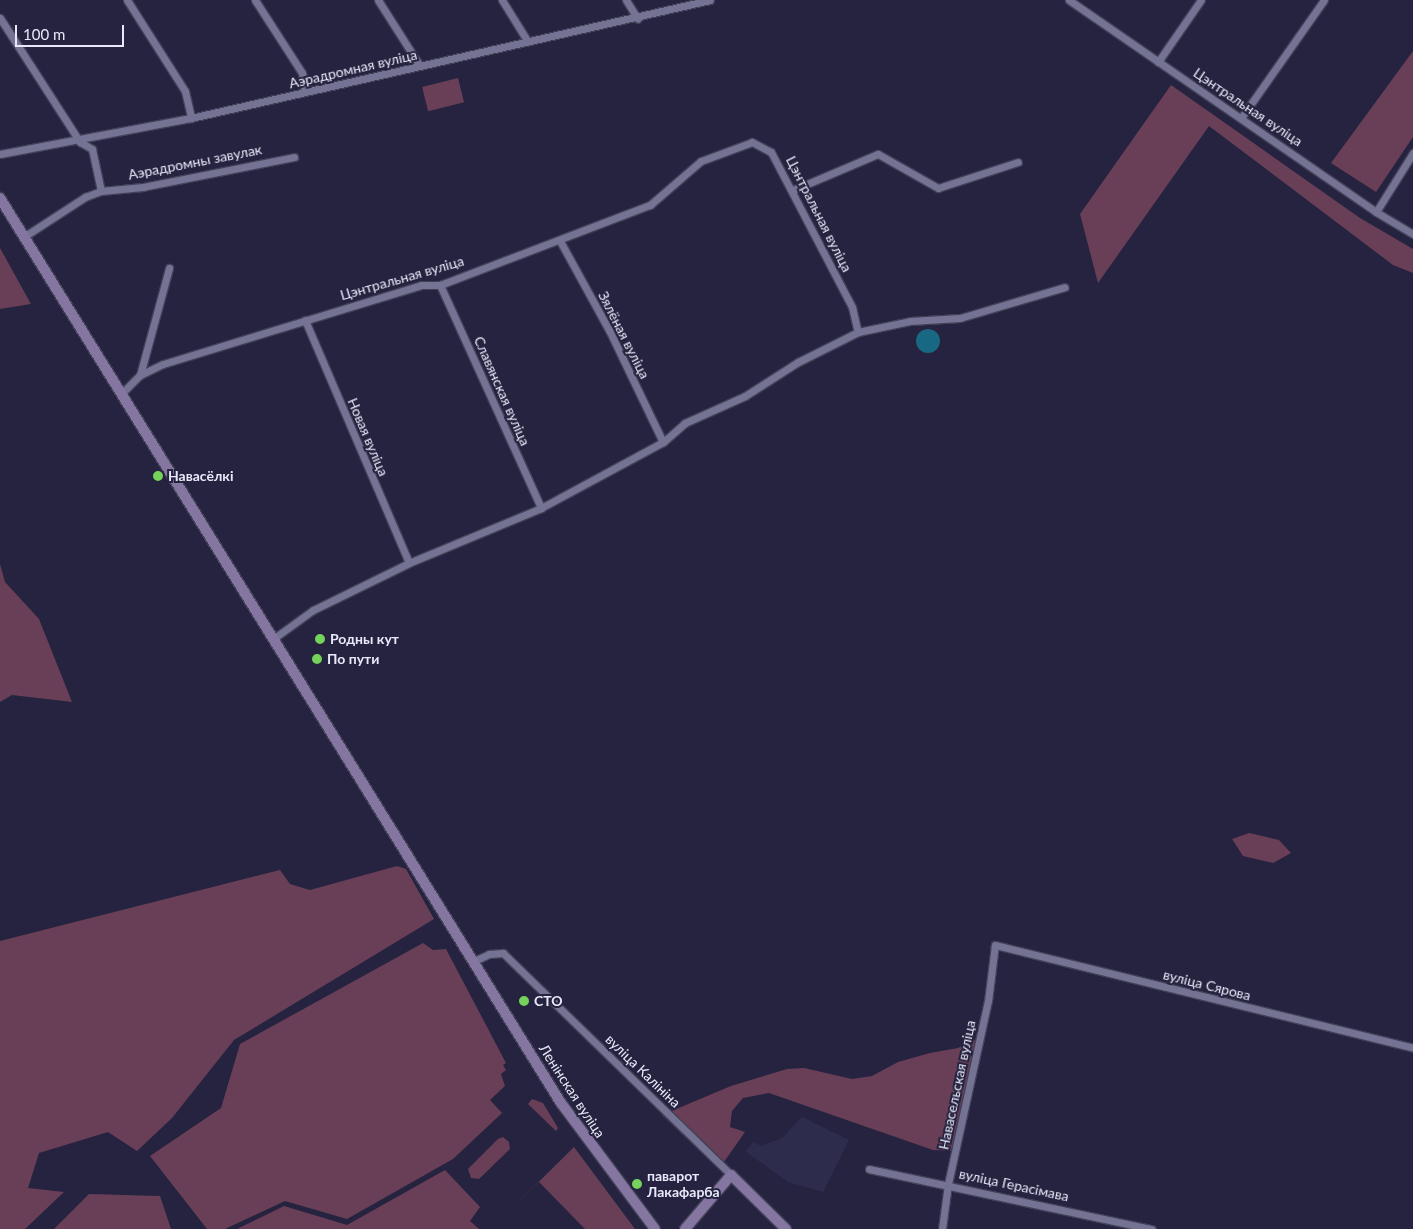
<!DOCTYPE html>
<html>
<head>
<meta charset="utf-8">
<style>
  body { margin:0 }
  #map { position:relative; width:1413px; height:1229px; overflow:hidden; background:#25233f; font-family:Lato,sans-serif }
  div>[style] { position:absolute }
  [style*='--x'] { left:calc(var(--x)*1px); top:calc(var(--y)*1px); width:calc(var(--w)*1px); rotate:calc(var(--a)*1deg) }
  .built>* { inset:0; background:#2e2c4d }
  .green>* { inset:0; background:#693f57; transform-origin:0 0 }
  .water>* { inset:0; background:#186783 }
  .round { border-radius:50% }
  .roads { filter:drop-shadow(1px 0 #434158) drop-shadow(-1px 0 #434158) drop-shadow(0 1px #434158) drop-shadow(0 -1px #434158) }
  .street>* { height:7px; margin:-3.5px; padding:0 3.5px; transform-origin:3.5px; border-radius:3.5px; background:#747394 }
  .secondary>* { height:10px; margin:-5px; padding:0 5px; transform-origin:5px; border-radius:5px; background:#8476a1 }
  .dots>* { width:14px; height:14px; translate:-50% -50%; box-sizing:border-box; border:2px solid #25233f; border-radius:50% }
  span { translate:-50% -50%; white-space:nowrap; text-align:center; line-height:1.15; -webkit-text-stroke:4px #25233f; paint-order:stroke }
  .street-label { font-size:14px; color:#e8e8fa }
  .poi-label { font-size:14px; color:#e8e8fa; font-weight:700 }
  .left { translate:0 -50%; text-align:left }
  .scale { position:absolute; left:15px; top:25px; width:109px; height:22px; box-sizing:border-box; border:2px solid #e8e8fa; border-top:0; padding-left:6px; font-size:15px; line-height:18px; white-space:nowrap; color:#e8e8fa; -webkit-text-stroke:4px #25233f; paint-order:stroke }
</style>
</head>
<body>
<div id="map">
  <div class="built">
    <div style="clip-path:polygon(802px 1117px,849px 1140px,823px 1192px,788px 1182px,745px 1151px,754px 1142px,761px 1146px,782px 1138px)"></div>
  </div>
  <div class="green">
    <div style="clip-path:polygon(1413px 51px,1413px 137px,1376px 192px,1331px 163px)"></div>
    <div style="left:458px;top:78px;width:25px;height:37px;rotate:76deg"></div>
    <div style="clip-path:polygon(1171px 85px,1360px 218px,1413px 249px,1413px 273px,1393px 265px,1209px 126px,1098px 283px,1080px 214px)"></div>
    <div style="clip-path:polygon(0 248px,31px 304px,0 309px)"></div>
    <div style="clip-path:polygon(0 564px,5px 582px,39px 619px,72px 702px,12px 695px,0 702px)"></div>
    <div style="clip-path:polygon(1249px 833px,1279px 840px,1291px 853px,1273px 863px,1243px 856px,1232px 839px)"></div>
    <div style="clip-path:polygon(397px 866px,406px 869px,434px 919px,234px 1040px,172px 1118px,137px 1151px,108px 1132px,39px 1153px,28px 1188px,64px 1192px,25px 1229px,0 1229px,0 941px,280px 870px,290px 884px,310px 890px)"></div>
    <div style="clip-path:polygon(423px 943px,433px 950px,446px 949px,506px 1063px,503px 1065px,506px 1070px,501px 1074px,505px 1086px,490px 1100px,502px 1113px,453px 1159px,347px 1219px,285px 1201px,225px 1229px,207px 1229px,150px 1156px,221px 1108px,240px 1044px)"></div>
    <div style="clip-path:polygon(979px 1038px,966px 1120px,956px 1151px,933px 1150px,769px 1093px,743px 1098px,732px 1111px,730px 1127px,745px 1132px,719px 1169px,662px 1115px,731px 1086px,787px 1069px,804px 1068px,852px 1079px,872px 1076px,898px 1062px,930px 1053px,958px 1048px)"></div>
    <div style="clip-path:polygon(532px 1099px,543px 1103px,558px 1128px,556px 1131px,528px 1104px)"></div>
    <div style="clip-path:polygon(503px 1137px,509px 1142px,510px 1149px,479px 1179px,471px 1178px,468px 1169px,498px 1139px)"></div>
    <div style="clip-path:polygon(574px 1147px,635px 1229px,585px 1229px,539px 1182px,491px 1229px)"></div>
    <div style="clip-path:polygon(445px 1170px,480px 1207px,470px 1221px,479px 1229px,237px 1229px,284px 1206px,347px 1225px)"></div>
    <div style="clip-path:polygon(89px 1194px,160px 1196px,171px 1229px,54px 1229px)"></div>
  </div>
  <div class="water">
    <div class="round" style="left:916px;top:329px;width:24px;height:24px"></div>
  </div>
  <div class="roads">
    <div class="street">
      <div style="--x:127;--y:0;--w:108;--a:57.5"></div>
      <div style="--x:185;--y:91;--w:28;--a:77"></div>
      <div style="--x:255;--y:0;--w:87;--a:57.2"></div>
      <div style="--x:302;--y:73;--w:19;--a:81"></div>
      <div style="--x:378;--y:0;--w:78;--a:57.5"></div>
      <div style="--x:502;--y:0;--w:49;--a:58.2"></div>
      <div style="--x:626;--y:0;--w:22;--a:58"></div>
      <div style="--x:1069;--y:0;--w:373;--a:34.6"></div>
      <div style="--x:1376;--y:212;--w:43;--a:30.7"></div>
      <div style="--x:0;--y:18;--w:148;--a:57.2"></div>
      <div style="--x:80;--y:142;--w:14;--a:30"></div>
      <div style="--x:92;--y:149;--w:43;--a:77.9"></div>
      <div style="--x:1158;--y:62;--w:75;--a:-55.3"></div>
      <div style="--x:1241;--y:118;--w:144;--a:-54.9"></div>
      <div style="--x:0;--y:154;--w:194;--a:-10.7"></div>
      <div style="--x:191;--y:118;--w:532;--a:-12.81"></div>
      <div style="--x:793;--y:190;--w:92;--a:-23"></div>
      <div style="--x:878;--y:154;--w:69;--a:29.5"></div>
      <div style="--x:938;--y:188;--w:84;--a:-18"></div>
      <div style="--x:1376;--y:212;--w:70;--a:-57.9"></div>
      <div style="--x:25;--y:236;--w:72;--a:-33"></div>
      <div style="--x:85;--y:197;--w:17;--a:-21"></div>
      <div style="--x:101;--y:191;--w:42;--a:-5.4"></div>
      <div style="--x:143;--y:187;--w:154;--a:-11.2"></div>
      <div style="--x:560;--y:241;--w:102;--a:61.2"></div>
      <div style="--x:609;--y:330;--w:124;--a:64.3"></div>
      <div style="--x:440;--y:285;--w:245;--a:65.6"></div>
      <div style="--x:305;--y:320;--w:264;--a:66.8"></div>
      <div style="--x:858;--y:332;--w:53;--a:-11.9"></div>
      <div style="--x:910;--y:321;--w:50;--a:-3.4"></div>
      <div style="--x:960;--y:318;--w:109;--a:-16.4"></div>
      <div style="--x:140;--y:375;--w:111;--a:-74.8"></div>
      <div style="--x:122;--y:393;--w:25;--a:-45"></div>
      <div style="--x:140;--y:375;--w:25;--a:-26"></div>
      <div style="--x:163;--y:364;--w:270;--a:-17"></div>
      <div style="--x:421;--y:285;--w:19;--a:0"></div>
      <div style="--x:440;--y:285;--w:225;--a:-20.9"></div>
      <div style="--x:650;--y:205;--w:67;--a:-40.8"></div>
      <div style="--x:701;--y:161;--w:54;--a:-20.4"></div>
      <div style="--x:752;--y:142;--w:21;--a:28"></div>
      <div style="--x:771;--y:152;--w:175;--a:62.4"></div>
      <div style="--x:852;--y:307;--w:26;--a:77"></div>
      <div style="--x:858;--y:332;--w:67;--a:153.4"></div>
      <div style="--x:798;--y:362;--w:63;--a:147.3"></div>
      <div style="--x:745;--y:396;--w:66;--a:155.8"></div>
      <div style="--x:685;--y:423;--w:29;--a:139"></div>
      <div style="--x:663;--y:442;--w:139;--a:151.6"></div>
      <div style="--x:541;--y:508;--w:143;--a:157.4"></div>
      <div style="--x:409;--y:563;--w:107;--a:153.9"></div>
      <div style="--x:313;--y:610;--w:49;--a:144.1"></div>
      <div style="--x:474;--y:961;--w:17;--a:-25"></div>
      <div style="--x:489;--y:954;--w:14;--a:-4"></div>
      <div style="--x:503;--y:953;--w:318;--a:44.2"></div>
      <div style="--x:869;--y:1169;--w:289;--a:12"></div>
      <div style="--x:942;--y:1229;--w:45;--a:-82.4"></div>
      <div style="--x:948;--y:1184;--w:187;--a:-77.7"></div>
      <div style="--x:988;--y:1001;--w:56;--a:-82.9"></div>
      <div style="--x:995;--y:945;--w:431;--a:13.8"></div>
    </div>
    <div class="secondary">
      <div style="--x:0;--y:198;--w:1065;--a:58.21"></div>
      <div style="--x:561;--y:1103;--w:157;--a:53.3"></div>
      <div style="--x:685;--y:1229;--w:71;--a:-49.6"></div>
      <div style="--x:731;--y:1175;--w:77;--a:44.5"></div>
    </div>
  </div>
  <div class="dots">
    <div style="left:158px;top:476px;background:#75d25a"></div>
    <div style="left:320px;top:639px;background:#75d25a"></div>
    <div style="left:317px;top:659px;background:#75d25a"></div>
    <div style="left:524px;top:1001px;background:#75d25a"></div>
    <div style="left:637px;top:1184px;background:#75d25a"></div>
  </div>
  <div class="street-label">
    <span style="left:353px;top:69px;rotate:-13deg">Аэрадромная вуліца</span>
    <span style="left:1248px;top:107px;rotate:34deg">Цэнтральная вуліца</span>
    <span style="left:195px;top:162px;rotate:-11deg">Аэрадромны завулак</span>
    <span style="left:819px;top:214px;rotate:63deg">Цэнтральная вуліца</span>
    <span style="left:402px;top:278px;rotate:-16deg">Цэнтральная вуліца</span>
    <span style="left:624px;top:335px;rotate:63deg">Зялёная вуліца</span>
    <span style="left:502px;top:391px;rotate:66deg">Славянская вуліца</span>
    <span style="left:368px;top:437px;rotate:67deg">Новая вуліца</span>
    <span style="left:1207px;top:985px;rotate:14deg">вуліца Сярова</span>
    <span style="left:643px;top:1071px;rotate:44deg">вуліца Калініна</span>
    <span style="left:957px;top:1085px;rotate:-78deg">Навасельская вуліца</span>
    <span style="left:572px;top:1091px;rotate:57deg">Ленінская вуліца</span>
    <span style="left:1014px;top:1185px;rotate:12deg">вуліца Герасімава</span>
  </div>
  <div class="poi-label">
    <span class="left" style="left:168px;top:476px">Навасёлкі</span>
    <span class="left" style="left:330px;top:639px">Родны кут</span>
    <span class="left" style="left:327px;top:659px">По пути</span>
    <span class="left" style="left:534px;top:1001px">СТО</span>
    <span class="left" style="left:647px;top:1184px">паварот<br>Лакафарба</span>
  </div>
  <div class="scale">100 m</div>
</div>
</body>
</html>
